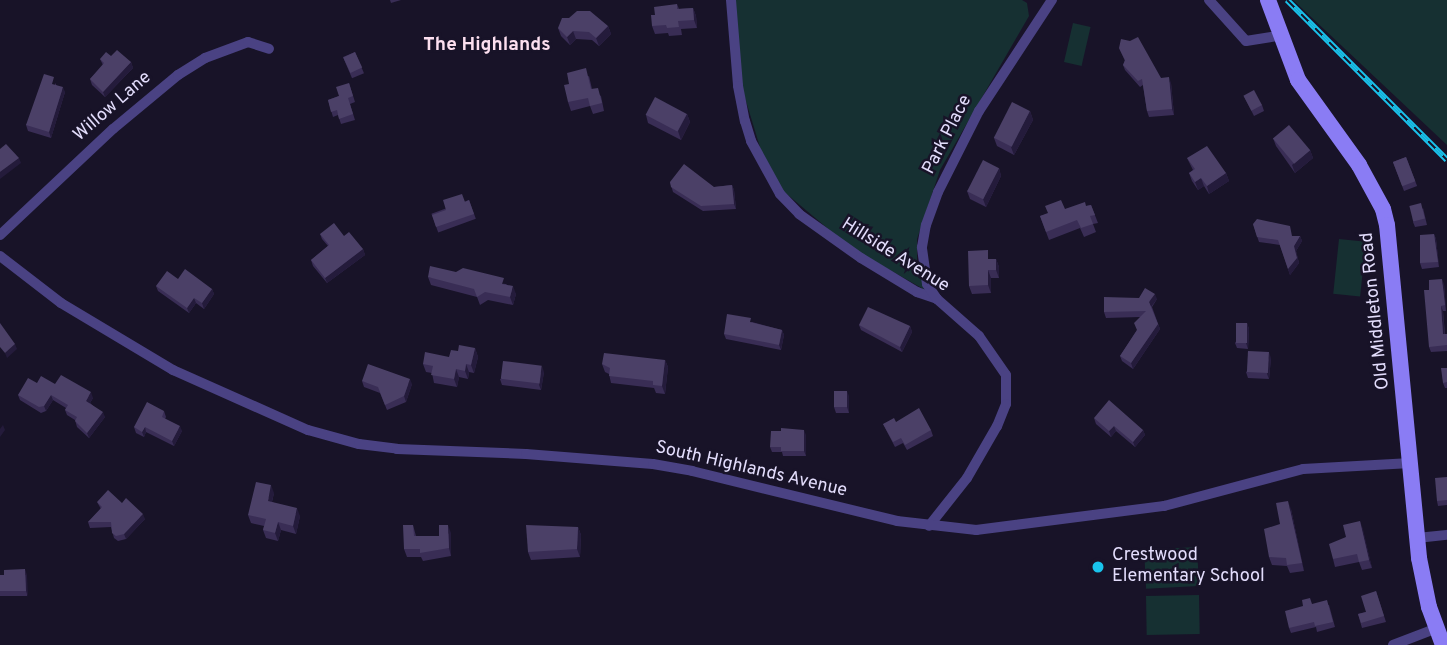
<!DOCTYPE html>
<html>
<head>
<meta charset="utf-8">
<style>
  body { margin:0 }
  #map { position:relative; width:1447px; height:645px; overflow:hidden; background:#181328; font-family:Overpass,sans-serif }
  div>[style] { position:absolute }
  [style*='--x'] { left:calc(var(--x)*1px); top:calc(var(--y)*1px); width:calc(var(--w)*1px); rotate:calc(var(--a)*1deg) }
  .green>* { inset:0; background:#163032; transform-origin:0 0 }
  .street>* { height:10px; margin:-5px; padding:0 5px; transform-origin:5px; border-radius:5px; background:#4a4283 }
  .secondary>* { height:16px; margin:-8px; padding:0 8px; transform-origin:8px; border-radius:8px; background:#8a7cf4 }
  .rail>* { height:6px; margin-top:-3px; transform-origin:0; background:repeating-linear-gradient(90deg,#181328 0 10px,#19c3ec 0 20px); box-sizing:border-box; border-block:2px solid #19c3ec }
  .wall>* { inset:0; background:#392d55; transform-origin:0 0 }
  .shaded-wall>* { inset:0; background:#241b3b }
  .building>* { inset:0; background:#4b4067; transform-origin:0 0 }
  .dots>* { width:19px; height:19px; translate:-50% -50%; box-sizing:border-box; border:4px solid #181328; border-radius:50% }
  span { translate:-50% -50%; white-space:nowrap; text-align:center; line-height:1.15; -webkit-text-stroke:5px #181328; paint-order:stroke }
  .street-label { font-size:18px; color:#e3ddfc }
  .poi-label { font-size:18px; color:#e3ddfc }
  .left { translate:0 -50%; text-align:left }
  .neighbourhood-label { font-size:19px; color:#fcdfef; font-weight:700 }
</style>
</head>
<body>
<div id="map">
  <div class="green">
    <div style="clip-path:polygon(734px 0,1022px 0,1027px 3px,1029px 16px,940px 170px,917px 239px,917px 266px,927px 291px,851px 248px,782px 190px,763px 157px,742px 88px)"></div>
    <div style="clip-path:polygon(1293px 0,1447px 0,1447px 145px)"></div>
    <div style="left:1073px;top:23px;width:18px;height:40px;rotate:13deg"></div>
    <div style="left:1339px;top:239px;width:27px;height:55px;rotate:6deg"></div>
    <div style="left:1197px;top:547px;width:39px;height:53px;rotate:87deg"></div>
    <div style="left:1199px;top:595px;width:39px;height:53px;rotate:89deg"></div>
  </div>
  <div class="street">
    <div style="--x:731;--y:0;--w:86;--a:85.3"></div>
    <div style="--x:738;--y:86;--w:36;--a:79"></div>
    <div style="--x:745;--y:121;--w:21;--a:73"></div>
    <div style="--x:751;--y:141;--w:60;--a:61.3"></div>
    <div style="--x:780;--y:194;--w:28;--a:46"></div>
    <div style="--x:799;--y:214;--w:76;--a:35.4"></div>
    <div style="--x:861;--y:258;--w:66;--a:31.3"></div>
    <div style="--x:917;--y:292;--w:21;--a:19"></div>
    <div style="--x:937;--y:299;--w:56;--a:41.4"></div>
    <div style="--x:979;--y:336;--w:47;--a:55.3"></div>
    <div style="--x:1006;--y:375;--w:29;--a:90"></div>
    <div style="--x:1006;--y:404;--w:24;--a:112"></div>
    <div style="--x:997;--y:426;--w:60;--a:120"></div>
    <div style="--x:967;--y:478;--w:61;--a:128.4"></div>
    <div style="--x:1209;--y:0;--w:55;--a:47.9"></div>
    <div style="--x:1246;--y:41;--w:33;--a:-9"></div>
    <div style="--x:0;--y:235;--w:155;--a:-43.2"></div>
    <div style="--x:113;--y:129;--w:85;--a:-39.7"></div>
    <div style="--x:178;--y:75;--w:32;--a:-32"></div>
    <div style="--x:205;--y:58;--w:46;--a:-20.4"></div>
    <div style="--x:248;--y:42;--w:22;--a:18"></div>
    <div style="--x:0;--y:256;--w:77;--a:37.6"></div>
    <div style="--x:61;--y:303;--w:131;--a:30.9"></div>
    <div style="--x:173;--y:370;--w:148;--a:24"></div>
    <div style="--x:308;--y:430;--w:53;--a:15.4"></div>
    <div style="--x:359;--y:444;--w:38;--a:7"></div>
    <div style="--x:397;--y:449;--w:129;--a:2.2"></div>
    <div style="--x:526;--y:454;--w:127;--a:4.5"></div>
    <div style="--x:653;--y:464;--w:40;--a:10"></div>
    <div style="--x:692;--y:471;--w:211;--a:13.7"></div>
    <div style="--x:897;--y:521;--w:80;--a:6.5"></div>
    <div style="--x:976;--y:530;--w:190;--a:-7.3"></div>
    <div style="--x:1164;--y:506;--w:144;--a:-14.9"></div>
    <div style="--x:1303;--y:469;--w:108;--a:-3.2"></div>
    <div style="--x:937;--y:299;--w:18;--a:-124"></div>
    <div style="--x:927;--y:284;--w:37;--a:-98"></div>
    <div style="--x:922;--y:247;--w:22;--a:-80"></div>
    <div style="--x:926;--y:225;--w:35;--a:-70"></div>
    <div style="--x:938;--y:192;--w:91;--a:-63.2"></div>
    <div style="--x:979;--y:111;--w:133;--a:-56.7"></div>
    <div style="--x:1417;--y:538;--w:30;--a:-6"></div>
    <div style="--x:1393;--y:645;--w:47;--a:-21.1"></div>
  </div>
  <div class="secondary">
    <div style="--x:1268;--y:0;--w:85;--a:69.4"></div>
    <div style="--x:1298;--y:80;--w:105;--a:54.3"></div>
    <div style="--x:1359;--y:165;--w:50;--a:61.4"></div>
    <div style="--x:1383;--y:209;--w:16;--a:76"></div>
    <div style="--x:1387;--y:225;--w:335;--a:84.5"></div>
    <div style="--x:1419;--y:558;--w:50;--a:78.5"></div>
    <div style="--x:1429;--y:607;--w:40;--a:69.8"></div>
  </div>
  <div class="rail">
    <div style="--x:1287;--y:0;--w:226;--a:45"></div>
  </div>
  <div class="wall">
    <div style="clip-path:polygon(390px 0,401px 0,391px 3px)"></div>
    <div style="clip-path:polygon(677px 4px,679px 9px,693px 8px,696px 16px,697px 28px,681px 29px,682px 35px,669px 36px,668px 33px,655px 34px,652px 26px)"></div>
    <div style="clip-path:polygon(608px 26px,611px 34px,599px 46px,592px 40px,576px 39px,570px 45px,561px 36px,558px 28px)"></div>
    <div style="clip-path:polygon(1119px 48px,1161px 78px,1171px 83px,1174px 115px,1149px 117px,1147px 111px,1143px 85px,1140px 87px,1125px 70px,1123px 65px,1125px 61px)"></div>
    <div style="left:355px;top:52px;width:23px;height:13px;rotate:67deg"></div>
    <div style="clip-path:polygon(111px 56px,131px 62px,133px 68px,105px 97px,92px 85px,90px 79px,103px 65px,100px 59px)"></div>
    <div style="clip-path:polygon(589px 76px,592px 89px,601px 96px,604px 111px,593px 114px,590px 106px,571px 111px,568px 102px,569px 84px)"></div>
    <div style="clip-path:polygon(56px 83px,56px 85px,65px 92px,51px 138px,28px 131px,26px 125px)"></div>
    <div style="clip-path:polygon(349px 83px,355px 102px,350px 104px,355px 120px,341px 124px,338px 115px,333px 117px,328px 100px,339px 96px)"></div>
    <div style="clip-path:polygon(1244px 96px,1262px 105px,1264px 111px,1254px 116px)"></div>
    <div style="clip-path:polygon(1030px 111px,1033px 120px,1014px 155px,997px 146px,994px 138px)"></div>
    <div style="clip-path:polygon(687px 114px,690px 122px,681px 140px,648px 123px,646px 115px)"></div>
    <div style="clip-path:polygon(1273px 138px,1310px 150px,1313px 158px,1295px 173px,1276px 146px)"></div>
    <div style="left:1406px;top:157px;width:31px;height:14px;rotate:69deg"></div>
    <div style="clip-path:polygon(1187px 158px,1226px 173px,1229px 181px,1209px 194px,1204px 186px,1198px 190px,1192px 181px,1189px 173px,1193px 170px)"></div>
    <div style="clip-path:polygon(999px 168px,1001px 176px,986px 207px,970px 199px,967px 191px)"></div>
    <div style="clip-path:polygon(670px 182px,714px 187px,732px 185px,734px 190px,736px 209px,703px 211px,673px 192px)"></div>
    <div style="left:469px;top:200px;width:20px;height:40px;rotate:70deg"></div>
    <div style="clip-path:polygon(1091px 205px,1098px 223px,1093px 224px,1096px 232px,1084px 237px,1080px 228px,1049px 240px,1040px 216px,1065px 209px,1086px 206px)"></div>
    <div style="clip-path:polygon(1423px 208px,1427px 225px,1415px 227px,1413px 222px)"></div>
    <div style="clip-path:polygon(1253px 224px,1292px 236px,1300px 236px,1302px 241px,1296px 251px,1299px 263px,1290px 275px,1280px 245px,1259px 242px)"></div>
    <div style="clip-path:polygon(320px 234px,344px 236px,363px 249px,365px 255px,327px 283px,313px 266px,311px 260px,328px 246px,322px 239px)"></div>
    <div style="clip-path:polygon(1434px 234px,1436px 239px,1439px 267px,1422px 269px,1420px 263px)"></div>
    <div style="clip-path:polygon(990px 259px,996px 259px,999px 267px,999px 278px,991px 278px,991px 293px,972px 294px,969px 286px)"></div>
    <div style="clip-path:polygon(428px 277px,506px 284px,516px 294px,513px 305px,488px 300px,480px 305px,477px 297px,431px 285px)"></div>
    <div style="clip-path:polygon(178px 279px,212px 289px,214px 294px,204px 309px,196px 303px,189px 313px,158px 291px,156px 286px)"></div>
    <div style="clip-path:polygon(1444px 284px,1446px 311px,1443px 311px,1445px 334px,1447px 334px,1447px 351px,1431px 352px,1429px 347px,1429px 290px)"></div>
    <div style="clip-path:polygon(1157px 299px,1152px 307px,1160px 329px,1133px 369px,1122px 361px,1120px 356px,1137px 330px,1140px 317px,1106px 318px,1104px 312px)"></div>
    <div style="clip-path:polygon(752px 322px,782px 330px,784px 335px,781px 350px,726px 339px,724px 334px)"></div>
    <div style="clip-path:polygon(1247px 323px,1249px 329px,1248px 349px,1237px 348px,1235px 343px)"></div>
    <div style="clip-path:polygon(859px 325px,910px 326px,912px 332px,902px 352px,861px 330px)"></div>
    <div style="clip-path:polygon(475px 348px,478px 357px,474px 373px,469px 372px,468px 379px,459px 377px,457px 387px,434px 383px,432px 373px,426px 372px,423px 364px,449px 357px,458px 351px)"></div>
    <div style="clip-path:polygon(1271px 358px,1269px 379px,1248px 378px,1246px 372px)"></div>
    <div style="clip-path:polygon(665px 360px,668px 367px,665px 394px,656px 393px,654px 388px,611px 383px,609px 374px,605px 372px,602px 364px)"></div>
    <div style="clip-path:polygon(1447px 368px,1447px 388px,1445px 388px,1443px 383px)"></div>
    <div style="clip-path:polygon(544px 372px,541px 390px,502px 385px,500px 379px)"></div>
    <div style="clip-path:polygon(362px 381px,412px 384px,406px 402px,387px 410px,380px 393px,364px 387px)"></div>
    <div style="clip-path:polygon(37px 383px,55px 384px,93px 398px,90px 403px,105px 417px,89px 438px,77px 427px,75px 420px,67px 415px,65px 410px,66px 408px,53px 400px,46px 411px,41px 413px,20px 400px,18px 395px)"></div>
    <div style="clip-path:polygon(849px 396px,849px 413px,836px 413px,834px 407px)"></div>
    <div style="clip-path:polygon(164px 411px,166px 417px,165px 419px,182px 431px,174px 446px,146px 432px,144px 437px,136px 433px,134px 427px)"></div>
    <div style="clip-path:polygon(1094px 418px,1143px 430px,1145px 435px,1135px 447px,1116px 431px,1111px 437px,1096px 424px)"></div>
    <div style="clip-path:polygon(896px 422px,931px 430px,933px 436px,907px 450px,903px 443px,895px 447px,883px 424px)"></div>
    <div style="clip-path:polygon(806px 435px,806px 456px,783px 456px,782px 452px,772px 452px,770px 447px)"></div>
    <div style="clip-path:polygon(1447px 477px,1447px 505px,1438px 506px,1437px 501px)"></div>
    <div style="clip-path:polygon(274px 493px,272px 502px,300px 516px,296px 534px,281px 530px,278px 541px,266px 538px,263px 530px,264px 526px,251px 523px,248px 515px)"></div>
    <div style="clip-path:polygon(97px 502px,145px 519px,126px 539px,118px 541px,114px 538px,111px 527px,90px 528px,88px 522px,101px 509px)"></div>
    <div style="clip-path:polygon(1291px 509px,1304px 571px,1290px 573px,1287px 566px,1272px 565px,1269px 557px,1280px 524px)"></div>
    <div style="clip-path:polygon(1360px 521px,1372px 568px,1362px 570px,1359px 562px,1335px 567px,1333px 559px,1346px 537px)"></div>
    <div style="clip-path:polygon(413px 525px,416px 536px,439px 536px,451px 533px,451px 556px,423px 561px,421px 557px,407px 557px,404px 549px)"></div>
    <div style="clip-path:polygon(578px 527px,581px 535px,580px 557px,531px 560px,528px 552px)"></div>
    <div style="left:0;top:575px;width:27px;height:21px"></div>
    <div style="clip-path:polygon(1376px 591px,1386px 622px,1362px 628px,1358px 614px,1366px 612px)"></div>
    <div style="clip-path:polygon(1312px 604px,1329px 605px,1335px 627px,1317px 632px,1316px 627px,1291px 633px,1289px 628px)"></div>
  </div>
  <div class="shaded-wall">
    <div style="clip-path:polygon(693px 8px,696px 16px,697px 28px,694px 20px)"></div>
    <div style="clip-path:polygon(608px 26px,611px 34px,599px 46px,596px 38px)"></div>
    <div style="clip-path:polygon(573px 31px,576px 39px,570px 45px,567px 37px)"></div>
    <div style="clip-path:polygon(131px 62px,133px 68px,105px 97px,103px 92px)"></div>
    <div style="clip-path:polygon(1169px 77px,1171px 83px,1174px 115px,1172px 109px)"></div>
    <div style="clip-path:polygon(63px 87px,65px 92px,51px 138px,49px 132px)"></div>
    <div style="clip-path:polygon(1030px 111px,1033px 120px,1014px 155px,1011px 147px)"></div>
    <div style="clip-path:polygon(687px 114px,690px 122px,681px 140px,678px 131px)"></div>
    <div style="clip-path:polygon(1310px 150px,1313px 158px,1295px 173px,1292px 165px)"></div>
    <div style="clip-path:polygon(19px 158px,21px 163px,0 179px,0 172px)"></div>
    <div style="clip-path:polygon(999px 168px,1001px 176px,986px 207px,983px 199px)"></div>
    <div style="clip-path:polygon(1226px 173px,1229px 181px,1209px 194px,1207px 186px)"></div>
    <div style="clip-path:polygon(1201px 178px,1204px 186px,1198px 190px,1195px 182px)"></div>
    <div style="clip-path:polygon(732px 185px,734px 190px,736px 209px,734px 204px)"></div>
    <div style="clip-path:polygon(1434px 234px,1436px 239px,1439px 267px,1438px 262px)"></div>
    <div style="clip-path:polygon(1300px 236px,1302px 241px,1296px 251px,1299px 263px,1290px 275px,1288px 269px,1294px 246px)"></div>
    <div style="clip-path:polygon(363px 249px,365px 255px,327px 283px,325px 278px)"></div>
    <div style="clip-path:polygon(996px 259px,999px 267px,999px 278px,996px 270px)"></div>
    <div style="clip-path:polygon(988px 270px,991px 278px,991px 293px,988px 285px)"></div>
    <div style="clip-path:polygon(1442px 279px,1444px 284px,1446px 311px,1445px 305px)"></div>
    <div style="clip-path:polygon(513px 286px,516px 294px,513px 305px,510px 297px)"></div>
    <div style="clip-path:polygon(212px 289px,214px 294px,204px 309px,202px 303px)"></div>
    <div style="clip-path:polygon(1155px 294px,1157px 299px,1151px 307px,1149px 302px)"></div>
    <div style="clip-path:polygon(194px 298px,196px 303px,189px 313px,187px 308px)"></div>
    <div style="clip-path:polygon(1441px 306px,1443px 311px,1445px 339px,1443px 334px)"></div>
    <div style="clip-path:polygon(1247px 323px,1249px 329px,1248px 349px,1246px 343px)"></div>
    <div style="clip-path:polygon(1158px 324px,1160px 329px,1133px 369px,1131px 363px)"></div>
    <div style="clip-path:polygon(910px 326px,912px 332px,902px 352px,900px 347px)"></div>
    <div style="clip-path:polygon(782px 330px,784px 335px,781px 350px,779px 345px)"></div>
    <div style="clip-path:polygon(15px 344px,17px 349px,7px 358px,5px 353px)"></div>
    <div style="clip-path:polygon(475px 348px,478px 357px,474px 373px,471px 365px)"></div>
    <div style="clip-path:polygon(1269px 352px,1271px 358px,1269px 379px,1267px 374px)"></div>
    <div style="clip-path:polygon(665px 360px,668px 367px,665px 394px,662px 386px)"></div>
    <div style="clip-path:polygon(466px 364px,469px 372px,468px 379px,465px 371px)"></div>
    <div style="clip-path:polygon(542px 366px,544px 372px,541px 390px,539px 385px)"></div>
    <div style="clip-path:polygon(456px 369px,459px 377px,457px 387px,454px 379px)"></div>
    <div style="clip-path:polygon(410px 379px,412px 384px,406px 402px,404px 396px)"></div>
    <div style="clip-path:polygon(847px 391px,849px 396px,849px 413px,847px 407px)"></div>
    <div style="clip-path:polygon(91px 392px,93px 398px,88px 406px,86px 401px)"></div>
    <div style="clip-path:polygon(51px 395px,53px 400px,46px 411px,44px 406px)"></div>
    <div style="clip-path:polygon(103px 412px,105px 417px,89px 438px,87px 433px)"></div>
    <div style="clip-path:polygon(3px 425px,5px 430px,0 437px,0 429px)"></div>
    <div style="clip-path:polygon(180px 426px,182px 431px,174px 446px,172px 441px)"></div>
    <div style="clip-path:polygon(1114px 426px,1116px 431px,1111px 437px,1109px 431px)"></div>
    <div style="clip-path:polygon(145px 427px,146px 432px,144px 437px,142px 432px)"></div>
    <div style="clip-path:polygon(804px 430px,806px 435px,806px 456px,804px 451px)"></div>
    <div style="clip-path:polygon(1143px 430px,1145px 435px,1135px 447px,1133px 442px)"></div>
    <div style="clip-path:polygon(271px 485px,274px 493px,270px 509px,268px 501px)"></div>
    <div style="clip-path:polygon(1288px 501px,1291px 509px,1304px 571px,1302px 563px)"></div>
    <div style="clip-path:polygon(297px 508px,300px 516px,296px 534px,293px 526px)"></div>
    <div style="clip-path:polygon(143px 514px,145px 519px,126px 539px,124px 534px)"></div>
    <div style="clip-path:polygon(1360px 521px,1363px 529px,1372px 568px,1369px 560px)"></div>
    <div style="clip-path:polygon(278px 522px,281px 530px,278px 541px,275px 533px)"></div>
    <div style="clip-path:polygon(448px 525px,451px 533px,451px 556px,449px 548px)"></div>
    <div style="clip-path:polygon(578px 527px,581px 535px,580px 557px,577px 549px)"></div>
    <div style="clip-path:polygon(25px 569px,27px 575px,28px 597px,26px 591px)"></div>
  </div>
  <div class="building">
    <div style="clip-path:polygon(677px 4px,677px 9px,693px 8px,694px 20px,678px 21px,679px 27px,667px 28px,666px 25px,652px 26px,651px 15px,655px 15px,654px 7px)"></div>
    <div style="clip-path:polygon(577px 11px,590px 11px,608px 26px,596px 38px,589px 32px,573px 31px,567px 37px,558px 28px,562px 18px,569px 18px)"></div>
    <div style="clip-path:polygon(1138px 37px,1161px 78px,1169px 77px,1172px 109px,1147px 111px,1142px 79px,1138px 81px,1123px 65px,1125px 60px,1119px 48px,1121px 39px,1130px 41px)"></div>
    <div style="clip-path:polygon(117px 50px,131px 62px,103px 92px,90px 79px,104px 63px,100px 59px,106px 52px,111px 56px)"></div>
    <div style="left:355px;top:52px;width:17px;height:13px;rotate:65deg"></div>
    <div style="clip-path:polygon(586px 68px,591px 89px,598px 88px,602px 103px,590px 106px,588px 98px,568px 102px,564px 85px,569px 84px,567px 73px)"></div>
    <div style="clip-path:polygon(44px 74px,54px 77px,52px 84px,63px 87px,49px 132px,26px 125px)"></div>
    <div style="clip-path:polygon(349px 83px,353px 96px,348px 98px,353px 114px,339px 119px,337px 110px,331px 112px,328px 100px,339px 96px,336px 87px)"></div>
    <div style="left:1254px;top:90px;width:17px;height:12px;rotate:62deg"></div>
    <div style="left:655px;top:97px;width:36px;height:20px;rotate:28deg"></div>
    <div style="left:1012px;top:102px;width:20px;height:40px;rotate:27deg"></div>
    <div style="left:1289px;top:125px;width:33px;height:21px;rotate:50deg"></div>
    <div style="clip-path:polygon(6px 144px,19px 158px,0 172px,0 149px)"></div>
    <div style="clip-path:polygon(1207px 146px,1226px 173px,1207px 186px,1201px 178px,1195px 182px,1189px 173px,1195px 169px,1187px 158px)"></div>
    <div style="left:1406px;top:157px;width:26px;height:14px;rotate:69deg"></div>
    <div style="left:983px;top:160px;width:18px;height:35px;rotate:27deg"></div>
    <div style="clip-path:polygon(684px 164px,714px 187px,732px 185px,734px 204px,701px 206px,671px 187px,670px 182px)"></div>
    <div style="clip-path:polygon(462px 194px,465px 202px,469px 200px,474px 214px,436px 227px,432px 215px,446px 210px,443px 200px)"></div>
    <div style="clip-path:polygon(1061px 200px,1065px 209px,1085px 202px,1086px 206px,1091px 205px,1095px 215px,1090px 216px,1093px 224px,1081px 228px,1077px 220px,1046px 232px,1040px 216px,1048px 213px,1045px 206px)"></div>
    <div style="left:1421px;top:203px;width:16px;height:12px;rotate:76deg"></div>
    <div style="clip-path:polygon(1257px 219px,1290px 226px,1292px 236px,1300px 236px,1294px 246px,1297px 258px,1288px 269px,1278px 240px,1257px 237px,1253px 224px)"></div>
    <div style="clip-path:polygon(334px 223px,344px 236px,349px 232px,363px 249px,325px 278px,311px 260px,329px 245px,320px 234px)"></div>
    <div style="clip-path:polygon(1434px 234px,1438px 262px,1420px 263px,1420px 235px)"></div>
    <div style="clip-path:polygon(988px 250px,988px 259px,996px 259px,996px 270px,988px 270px,988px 285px,969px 286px,968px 251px)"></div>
    <div style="clip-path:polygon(430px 266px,456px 272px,463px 268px,504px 278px,502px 284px,513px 286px,510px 297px,485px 292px,477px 297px,474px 289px,428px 277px)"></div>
    <div style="clip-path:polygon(185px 269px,212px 289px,202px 303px,194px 298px,187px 308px,156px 286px,167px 271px,178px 279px)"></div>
    <div style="clip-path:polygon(1442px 279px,1445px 305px,1441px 306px,1443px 334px,1447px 334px,1447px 345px,1429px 347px,1424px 290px,1429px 290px,1429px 280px)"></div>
    <div style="clip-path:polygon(1145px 288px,1155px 294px,1149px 302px,1158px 324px,1131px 363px,1120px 356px,1137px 330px,1134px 323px,1146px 311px,1104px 312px,1104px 297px,1139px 298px)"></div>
    <div style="clip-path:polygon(868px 307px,910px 326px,900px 347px,859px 325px)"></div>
    <div style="clip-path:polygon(727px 314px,751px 318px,750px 322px,782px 330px,779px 345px,724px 334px)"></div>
    <div style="clip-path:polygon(0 323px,15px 344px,5px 353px,0 347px)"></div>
    <div style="left:1236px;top:323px;width:11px;height:20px"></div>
    <div style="clip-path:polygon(459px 345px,475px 348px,471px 365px,466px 364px,465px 371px,456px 369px,454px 379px,431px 375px,433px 366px,423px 364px,425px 352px,449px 357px,451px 350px,458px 351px)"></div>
    <div style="left:1248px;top:351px;width:21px;height:21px;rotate:3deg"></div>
    <div style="clip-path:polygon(604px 353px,665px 360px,662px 386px,653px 385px,653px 381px,609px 376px,610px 368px,602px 364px)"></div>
    <div style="left:503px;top:361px;width:39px;height:18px;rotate:7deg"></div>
    <div style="clip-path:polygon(368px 364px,410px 379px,404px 396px,385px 405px,378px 387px,362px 381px)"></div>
    <div style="clip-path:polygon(1441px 368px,1447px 368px,1447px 382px,1443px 383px)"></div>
    <div style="clip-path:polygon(61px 375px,91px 392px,86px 401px,103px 412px,87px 433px,75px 421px,77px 417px,65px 410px,68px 405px,51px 395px,44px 406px,39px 407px,18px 395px,28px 378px,37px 383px,41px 376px,55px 384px)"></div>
    <div style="left:834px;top:391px;width:13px;height:16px"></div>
    <div style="clip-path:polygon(1109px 400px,1143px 430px,1133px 442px,1114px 426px,1109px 431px,1094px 418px)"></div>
    <div style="clip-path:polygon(147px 402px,164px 411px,162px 417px,180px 426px,172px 441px,145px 427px,142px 432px,134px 427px)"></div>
    <div style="clip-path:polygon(919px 408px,931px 430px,905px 445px,901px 438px,893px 442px,883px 424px,894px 418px,896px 422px)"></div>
    <div style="clip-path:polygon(781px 428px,804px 430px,804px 451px,781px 451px,781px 447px,770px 447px,771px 431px,781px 431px)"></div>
    <div style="clip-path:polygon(1447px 477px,1447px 500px,1437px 501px,1435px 478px)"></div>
    <div style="clip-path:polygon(256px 482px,271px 485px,268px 501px,297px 508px,293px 526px,278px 522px,275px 533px,263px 530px,266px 519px,248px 515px)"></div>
    <div style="clip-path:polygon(108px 490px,122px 503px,126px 498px,143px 514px,124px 534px,116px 536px,112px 533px,111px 522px,88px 522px,102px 507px,97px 502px)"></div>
    <div style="clip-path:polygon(1288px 501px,1302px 563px,1287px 565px,1286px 558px,1269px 557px,1264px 529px,1280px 524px,1276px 503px)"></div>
    <div style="clip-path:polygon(1360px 521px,1369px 560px,1359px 562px,1357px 554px,1333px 559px,1329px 544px,1346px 537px,1343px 525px)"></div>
    <div style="clip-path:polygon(403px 525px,413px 525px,414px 536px,439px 536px,439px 525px,448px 525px,449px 548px,420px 553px,420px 549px,404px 549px)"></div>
    <div style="clip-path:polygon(526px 525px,578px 527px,577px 549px,528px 552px)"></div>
    <div style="clip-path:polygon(25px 569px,26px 591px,0 591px,0 575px,4px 575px,4px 570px)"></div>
    <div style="clip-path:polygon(1376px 591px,1384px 616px,1361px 623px,1358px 614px,1366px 612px,1361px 596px)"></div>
    <div style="clip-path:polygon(1310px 598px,1312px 604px,1327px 600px,1333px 622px,1315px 626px,1314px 622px,1289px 628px,1285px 611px,1303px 606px,1302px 600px)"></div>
  </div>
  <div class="dots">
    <div style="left:1098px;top:567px;background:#19c3ec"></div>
  </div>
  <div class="street-label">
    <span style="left:113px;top:107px;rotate:-41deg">Willow Lane</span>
    <span style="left:948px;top:135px;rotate:-63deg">Park Place</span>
    <span style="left:895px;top:256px;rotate:32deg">Hillside Avenue</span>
    <span style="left:1376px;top:311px;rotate:-96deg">Old Middleton Road</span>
    <span style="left:751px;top:470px;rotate:13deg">South Highlands Avenue</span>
  </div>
  <div class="poi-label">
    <span class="left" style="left:1112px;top:567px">Crestwood<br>Elementary School</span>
  </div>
  <div class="neighbourhood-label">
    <span style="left:487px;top:46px">The Highlands</span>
  </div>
</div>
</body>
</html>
